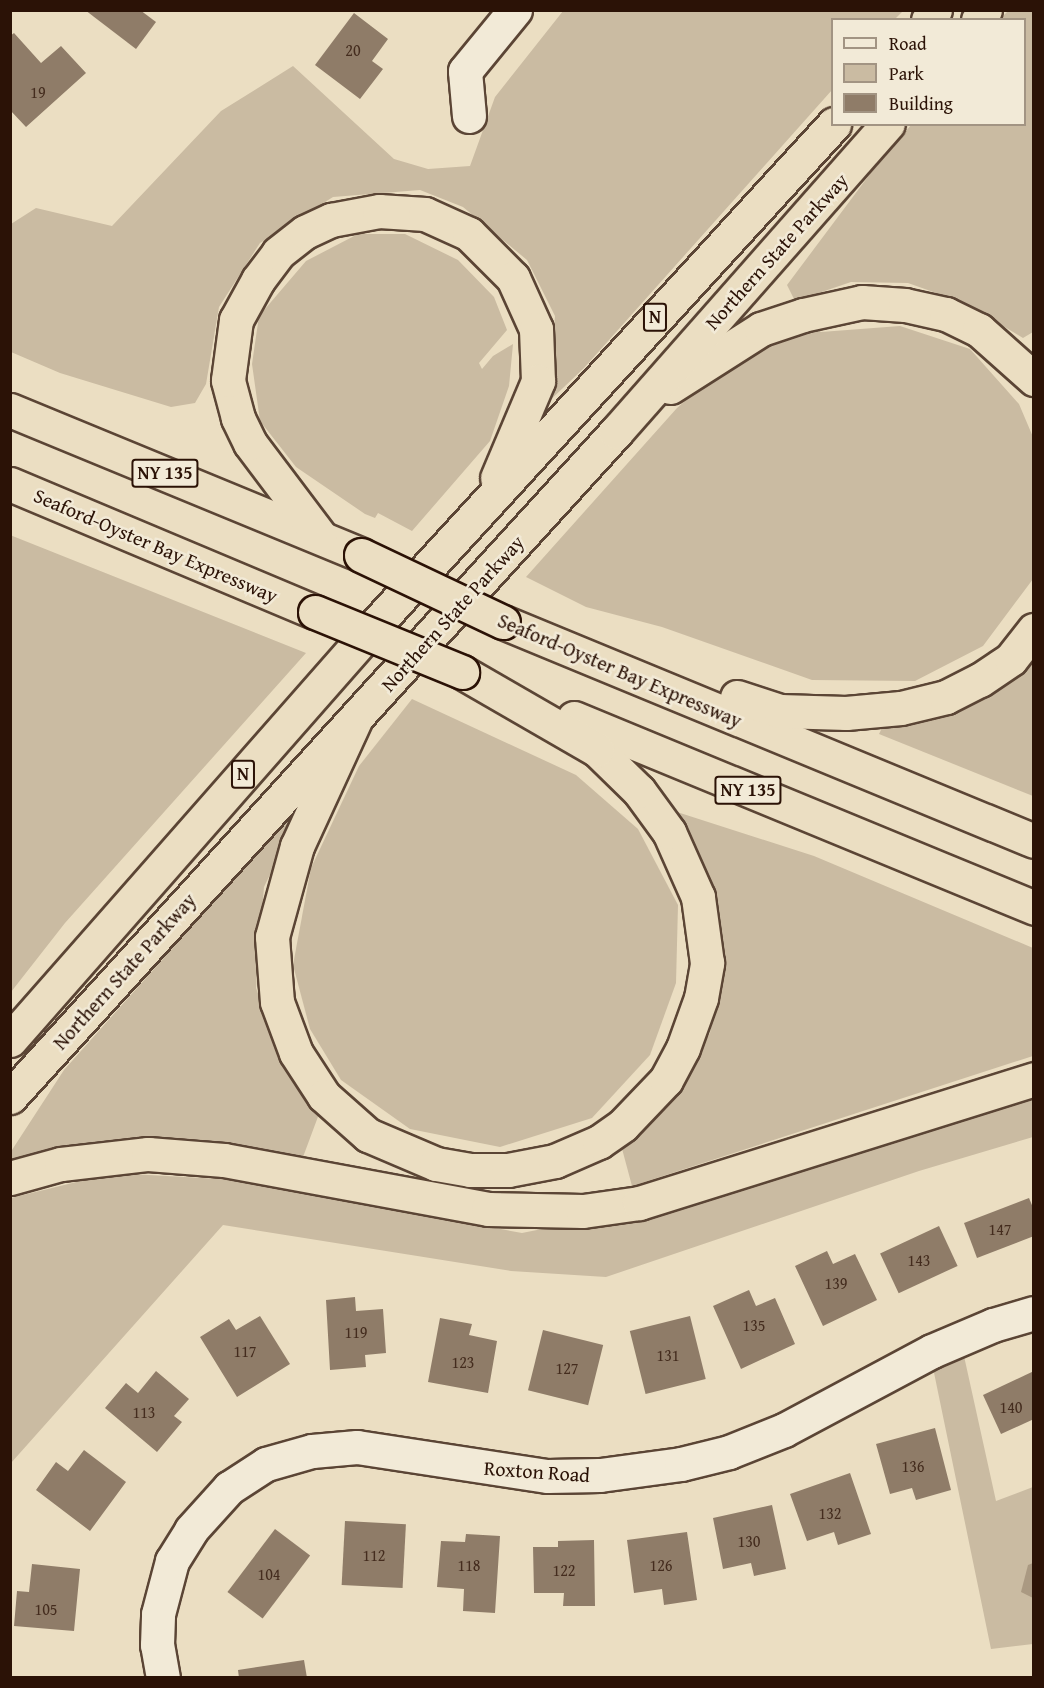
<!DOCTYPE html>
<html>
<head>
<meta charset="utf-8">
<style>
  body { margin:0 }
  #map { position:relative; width:1044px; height:1688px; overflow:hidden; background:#ebdec2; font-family:"Gentium Book Plus",serif }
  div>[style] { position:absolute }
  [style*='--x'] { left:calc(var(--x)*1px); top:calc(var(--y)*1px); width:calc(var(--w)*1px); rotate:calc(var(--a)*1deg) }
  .green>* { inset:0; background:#cabba2 }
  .water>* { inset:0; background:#aa9982 }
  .building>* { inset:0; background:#8f7c68; transform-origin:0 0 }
  .roads { filter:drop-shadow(2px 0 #5b4535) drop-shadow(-2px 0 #5b4535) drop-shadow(0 2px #5b4535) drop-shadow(0 -2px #5b4535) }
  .minor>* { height:33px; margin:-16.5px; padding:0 16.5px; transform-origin:16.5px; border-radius:16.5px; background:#f2ead7 }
  .highway>* { height:33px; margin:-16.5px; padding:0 16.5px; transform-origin:16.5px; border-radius:16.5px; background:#ebdec2 }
  .bridges { filter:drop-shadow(2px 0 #2b1206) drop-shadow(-2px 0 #2b1206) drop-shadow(0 2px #2b1206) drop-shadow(0 -2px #2b1206) }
  .highway-bridge>* { height:33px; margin:-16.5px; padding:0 16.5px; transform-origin:16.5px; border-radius:16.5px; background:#ebdec2 }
  span { translate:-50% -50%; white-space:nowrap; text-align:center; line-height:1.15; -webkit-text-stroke:5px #f2ead7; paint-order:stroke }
  .number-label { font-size:16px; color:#442c1e }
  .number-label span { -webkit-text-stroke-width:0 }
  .shield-label span { padding:2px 4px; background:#f2ead7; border:2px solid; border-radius:4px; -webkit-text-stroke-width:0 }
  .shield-label { font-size:18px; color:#2b1206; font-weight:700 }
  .street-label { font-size:20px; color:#2b1206 }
  .frame { position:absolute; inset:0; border:12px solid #2b1206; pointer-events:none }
  .legend { position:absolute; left:831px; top:18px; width:195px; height:108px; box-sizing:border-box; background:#f2ead7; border:2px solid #a29483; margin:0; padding:8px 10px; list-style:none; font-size:18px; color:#2b1206 }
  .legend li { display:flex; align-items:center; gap:12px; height:30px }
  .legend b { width:30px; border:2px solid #a29483 }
</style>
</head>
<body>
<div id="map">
  <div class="green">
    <div style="clip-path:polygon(563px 11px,903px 11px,895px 19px,832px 20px,832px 90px,584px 368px,544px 406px,550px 382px,555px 316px,527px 260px,463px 207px,420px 190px,333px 197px,260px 243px,219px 307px,206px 384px,195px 403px,171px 407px,60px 373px,11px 352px,11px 224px,36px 208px,112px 226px,221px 111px,293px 66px,394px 159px,428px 169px,470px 166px,495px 97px)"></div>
    <div style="clip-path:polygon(1008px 11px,1033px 11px,1033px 332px,1023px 338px,967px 304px,908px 283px,851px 282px,795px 301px,787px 285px,870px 174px,911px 125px,1024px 124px,1024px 20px,1000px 19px)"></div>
    <div style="clip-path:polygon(358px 234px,405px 234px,458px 260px,494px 297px,507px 330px,479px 363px,482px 369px,493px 356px,513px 344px,509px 386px,490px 441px,412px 531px,378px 513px,375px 518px,365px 514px,296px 467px,260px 421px,252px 364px,259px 316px,306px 261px)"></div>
    <div style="clip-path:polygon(814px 324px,821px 332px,900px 326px,970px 349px,1019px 404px,1033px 437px,1033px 579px,983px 646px,915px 681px,812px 680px,662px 627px,586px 607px,526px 577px,677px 408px,721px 369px)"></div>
    <div style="clip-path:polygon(10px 535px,306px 653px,65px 923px,11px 992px)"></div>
    <div style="clip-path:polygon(1033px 649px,1033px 796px,879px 734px,884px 724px)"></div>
    <div style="clip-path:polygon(412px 699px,576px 775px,638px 829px,678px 905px,676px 983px,650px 1055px,592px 1118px,500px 1147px,410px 1129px,341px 1080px,310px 1029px,293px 965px,311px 868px,359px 766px)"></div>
    <div style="clip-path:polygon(308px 796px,264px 887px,256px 988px,288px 1074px,319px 1114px,303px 1157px,196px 1139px,98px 1141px,11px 1160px,10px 1153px,64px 1070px)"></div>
    <div style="clip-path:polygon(677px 812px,814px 856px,1033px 948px,1033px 1056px,632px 1186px,621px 1145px,677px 1092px,710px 1033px,721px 976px,714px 888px,672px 817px)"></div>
    <div style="clip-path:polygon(1033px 1091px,1033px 1137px,919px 1171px,606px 1277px,511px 1271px,223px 1225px,11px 1463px,11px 1198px,113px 1173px,238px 1180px,522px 1233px,706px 1196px)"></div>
    <div style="clip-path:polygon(962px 1347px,996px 1501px,1033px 1487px,1033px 1644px,991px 1649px,932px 1363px)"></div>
  </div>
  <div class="water">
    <div style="clip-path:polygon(1033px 1563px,1034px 1563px,1033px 1598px,1021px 1592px,1028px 1565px)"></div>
  </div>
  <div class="building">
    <div style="clip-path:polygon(85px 10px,140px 10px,156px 22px,136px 49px)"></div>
    <div style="clip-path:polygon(354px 13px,388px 39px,372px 61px,383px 69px,360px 99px,315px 65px)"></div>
    <div style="clip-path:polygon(14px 33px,41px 63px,61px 46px,86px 73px,26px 127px,10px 110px,10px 36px)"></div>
    <div style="clip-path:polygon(1029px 1198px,1034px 1210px,1034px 1236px,977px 1258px,964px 1223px)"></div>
    <div style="left:939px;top:1226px;width:44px;height:65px;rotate:65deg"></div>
    <div style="clip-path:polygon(827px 1251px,833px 1264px,855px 1254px,877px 1300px,823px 1326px,795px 1266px)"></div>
    <div style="clip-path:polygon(749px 1290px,756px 1306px,775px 1298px,795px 1344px,741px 1369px,713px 1306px)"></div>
    <div style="clip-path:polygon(355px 1297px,356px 1311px,383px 1309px,386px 1353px,365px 1355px,366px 1367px,330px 1370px,326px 1300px)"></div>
    <div style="clip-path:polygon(260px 1316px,290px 1364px,237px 1397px,200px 1337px,229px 1319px,236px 1330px)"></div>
    <div style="left:690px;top:1316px;width:65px;height:62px;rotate:76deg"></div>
    <div style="clip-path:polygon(440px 1318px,472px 1324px,469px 1335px,497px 1341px,488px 1393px,428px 1382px)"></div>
    <div style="left:543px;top:1330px;width:62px;height:62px;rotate:14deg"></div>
    <div style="clip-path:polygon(156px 1371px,189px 1399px,174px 1416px,182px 1422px,157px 1452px,105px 1408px,126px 1383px,138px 1393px)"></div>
    <div style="clip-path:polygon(1034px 1371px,1034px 1419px,1001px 1434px,983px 1395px)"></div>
    <div style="clip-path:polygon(935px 1428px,951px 1490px,916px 1500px,912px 1488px,890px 1494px,876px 1444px)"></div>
    <div style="clip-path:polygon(84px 1450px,126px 1482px,90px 1531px,36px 1490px,56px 1462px,68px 1471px)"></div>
    <div style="clip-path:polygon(850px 1473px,871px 1534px,838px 1545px,834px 1532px,807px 1541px,790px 1494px)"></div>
    <div style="clip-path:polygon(772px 1505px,786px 1569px,754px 1576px,751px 1563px,723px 1569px,713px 1518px)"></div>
    <div style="left:345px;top:1521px;width:61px;height:64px;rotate:3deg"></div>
    <div style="left:275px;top:1529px;width:44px;height:79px;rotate:37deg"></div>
    <div style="clip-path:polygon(687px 1532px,697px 1600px,664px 1605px,662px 1589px,634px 1593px,627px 1540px)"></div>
    <div style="clip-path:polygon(466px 1534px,500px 1536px,495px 1613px,463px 1611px,464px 1589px,437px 1587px,441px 1541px,465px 1542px)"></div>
    <div style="clip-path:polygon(594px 1540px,595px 1606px,563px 1606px,564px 1593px,534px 1593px,533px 1547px,558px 1547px,558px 1541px)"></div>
    <div style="clip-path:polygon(32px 1564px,80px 1569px,74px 1631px,14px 1626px,17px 1591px,29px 1592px)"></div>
    <div style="clip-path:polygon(304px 1660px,307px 1678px,239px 1678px,238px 1670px)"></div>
  </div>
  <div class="roads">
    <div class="minor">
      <div style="--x:469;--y:116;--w:45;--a:-95.1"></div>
      <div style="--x:465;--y:71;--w:79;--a:-50.7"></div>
      <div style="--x:163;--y:1678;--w:34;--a:-100"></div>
      <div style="--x:157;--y:1645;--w:31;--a:-88"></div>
      <div style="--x:158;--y:1614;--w:55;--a:-75.2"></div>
      <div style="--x:172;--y:1561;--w:36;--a:-58"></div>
      <div style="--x:191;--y:1530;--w:57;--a:-47.9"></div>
      <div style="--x:229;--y:1488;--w:44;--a:-33"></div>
      <div style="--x:266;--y:1464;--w:48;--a:-15.8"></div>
      <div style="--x:312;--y:1451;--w:45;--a:-5.1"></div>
      <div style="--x:357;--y:1447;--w:192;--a:8.7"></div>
      <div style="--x:547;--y:1476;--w:53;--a:-1.1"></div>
      <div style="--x:600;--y:1475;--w:82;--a:-7.7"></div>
      <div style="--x:681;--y:1464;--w:49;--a:-14"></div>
      <div style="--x:729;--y:1452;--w:59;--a:-21.8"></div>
      <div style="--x:784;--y:1430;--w:168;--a:-28.1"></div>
      <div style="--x:932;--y:1351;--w:66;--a:-23.1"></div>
      <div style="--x:993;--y:1325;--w:43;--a:-16.3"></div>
    </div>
    <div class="highway">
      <div style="--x:928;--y:20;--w:12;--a:-55"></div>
      <div style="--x:978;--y:20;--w:12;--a:-55"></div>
      <div style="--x:670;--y:387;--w:108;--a:-32.5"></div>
      <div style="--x:761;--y:329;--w:44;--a:-18.4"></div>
      <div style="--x:803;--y:315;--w:60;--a:-12.4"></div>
      <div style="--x:862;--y:302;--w:43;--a:4"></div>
      <div style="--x:905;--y:305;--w:42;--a:12.4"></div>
      <div style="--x:946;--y:314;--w:37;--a:26"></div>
      <div style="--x:979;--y:330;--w:74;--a:41.7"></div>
      <div style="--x:10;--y:410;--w:380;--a:22.4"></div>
      <div style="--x:10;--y:484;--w:331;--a:22.8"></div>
      <div style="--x:320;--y:536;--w:116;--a:-127"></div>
      <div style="--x:250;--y:443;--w:28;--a:-116"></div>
      <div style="--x:238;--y:418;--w:39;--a:-105"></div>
      <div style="--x:228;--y:380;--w:61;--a:-82.4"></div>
      <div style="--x:236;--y:320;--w:46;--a:-61.2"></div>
      <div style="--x:258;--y:280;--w:34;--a:-53"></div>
      <div style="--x:278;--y:253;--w:34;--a:-38"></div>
      <div style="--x:305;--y:232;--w:29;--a:-25"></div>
      <div style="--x:331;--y:220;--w:49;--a:-10.6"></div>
      <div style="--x:379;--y:211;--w:46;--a:3.7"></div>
      <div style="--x:425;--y:214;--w:48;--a:24.4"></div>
      <div style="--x:469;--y:234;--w:62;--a:45"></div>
      <div style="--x:513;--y:278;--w:56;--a:65.7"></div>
      <div style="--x:536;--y:329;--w:52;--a:87.8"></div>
      <div style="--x:538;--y:381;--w:105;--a:112.9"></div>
      <div style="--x:503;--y:622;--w:574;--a:22.41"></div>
      <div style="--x:737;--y:697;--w:45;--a:18"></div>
      <div style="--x:780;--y:711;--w:66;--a:1.7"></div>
      <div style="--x:846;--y:713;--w:55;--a:-5.2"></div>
      <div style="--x:901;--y:708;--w:46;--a:-13.7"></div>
      <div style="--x:946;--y:697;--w:38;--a:-27"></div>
      <div style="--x:980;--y:680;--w:37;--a:-34"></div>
      <div style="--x:1011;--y:659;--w:37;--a:-52"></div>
      <div style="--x:574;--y:718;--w:498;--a:22.4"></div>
      <div style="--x:355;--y:720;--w:139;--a:114.7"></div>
      <div style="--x:297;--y:846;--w:94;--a:105.4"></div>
      <div style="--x:272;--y:937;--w:65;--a:85.6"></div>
      <div style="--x:277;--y:1002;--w:54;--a:69.6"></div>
      <div style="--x:296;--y:1053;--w:51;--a:56.9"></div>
      <div style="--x:324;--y:1096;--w:59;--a:41.6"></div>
      <div style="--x:368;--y:1135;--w:74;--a:23.1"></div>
      <div style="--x:436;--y:1164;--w:35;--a:10"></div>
      <div style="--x:470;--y:1170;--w:38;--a:0"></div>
      <div style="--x:508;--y:1170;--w:48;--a:-10.8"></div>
      <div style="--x:555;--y:1161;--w:48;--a:-23.4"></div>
      <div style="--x:599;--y:1142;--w:29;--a:-35"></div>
      <div style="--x:623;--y:1125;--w:62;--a:-46.3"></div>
      <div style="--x:666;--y:1080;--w:36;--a:-62"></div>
      <div style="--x:683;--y:1048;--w:53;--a:-70.2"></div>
      <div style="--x:701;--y:998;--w:36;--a:-80"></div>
      <div style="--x:707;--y:963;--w:67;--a:-97.8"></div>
      <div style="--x:698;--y:897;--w:71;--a:-114"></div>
      <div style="--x:669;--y:832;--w:51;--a:-126.2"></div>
      <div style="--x:639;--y:791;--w:59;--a:-135.7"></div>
      <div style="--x:597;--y:750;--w:156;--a:-150"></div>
      <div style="--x:10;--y:1040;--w:539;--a:-48.68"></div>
      <div style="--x:366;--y:635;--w:693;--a:-47.51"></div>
      <div style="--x:10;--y:1097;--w:900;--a:-47.66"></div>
      <div style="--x:616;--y:432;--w:411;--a:-48.6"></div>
      <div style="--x:10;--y:1178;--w:53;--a:-15.4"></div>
      <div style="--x:61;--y:1164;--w:88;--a:-6.6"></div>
      <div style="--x:148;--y:1154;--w:76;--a:4.5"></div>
      <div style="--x:224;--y:1160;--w:269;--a:10.5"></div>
      <div style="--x:488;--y:1209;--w:95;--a:1.2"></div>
      <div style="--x:583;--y:1211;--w:57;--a:-8.1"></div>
      <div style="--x:639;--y:1203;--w:414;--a:-17.4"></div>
    </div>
  </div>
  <div class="bridges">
    <div class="highway-bridge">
      <div style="--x:361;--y:555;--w:157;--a:25.3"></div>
      <div style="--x:315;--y:612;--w:159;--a:22.2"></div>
    </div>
  </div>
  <div class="number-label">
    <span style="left:353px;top:50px">20</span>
    <span style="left:38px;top:92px">19</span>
    <span style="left:1000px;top:1229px">147</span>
    <span style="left:919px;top:1260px">143</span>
    <span style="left:836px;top:1283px">139</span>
    <span style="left:754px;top:1325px">135</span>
    <span style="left:356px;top:1332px">119</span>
    <span style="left:245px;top:1351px">117</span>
    <span style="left:668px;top:1355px">131</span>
    <span style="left:463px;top:1362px">123</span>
    <span style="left:567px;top:1368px">127</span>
    <span style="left:1011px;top:1407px">140</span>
    <span style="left:144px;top:1412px">113</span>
    <span style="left:913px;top:1466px">136</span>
    <span style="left:830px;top:1513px">132</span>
    <span style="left:749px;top:1541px">130</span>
    <span style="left:374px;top:1555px">112</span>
    <span style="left:469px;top:1565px">118</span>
    <span style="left:661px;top:1565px">126</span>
    <span style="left:564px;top:1570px">122</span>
    <span style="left:269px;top:1574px">104</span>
    <span style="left:46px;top:1609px">105</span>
  </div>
  <div class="shield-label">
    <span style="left:655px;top:317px">N</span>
    <span style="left:165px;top:473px">NY 135</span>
    <span style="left:243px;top:774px">N</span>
    <span style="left:748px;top:790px">NY 135</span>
  </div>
  <div class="street-label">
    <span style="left:776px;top:251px;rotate:-48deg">Northern State Parkway</span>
    <span style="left:156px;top:545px;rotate:23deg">Seaford-Oyster Bay Expressway</span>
    <span style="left:452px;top:613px;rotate:-48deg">Northern State Parkway</span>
    <span style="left:620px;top:670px;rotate:23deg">Seaford-Oyster Bay Expressway</span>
    <span style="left:124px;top:971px;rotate:-48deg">Northern State Parkway</span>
    <span style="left:537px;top:1471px;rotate:4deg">Roxton Road</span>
  </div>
  <div class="frame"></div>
  <ul class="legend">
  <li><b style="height:8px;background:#f2ead7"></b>Road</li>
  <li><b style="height:16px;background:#cabba2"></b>Park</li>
  <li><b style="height:16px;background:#8f7c68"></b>Building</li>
  </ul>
</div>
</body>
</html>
